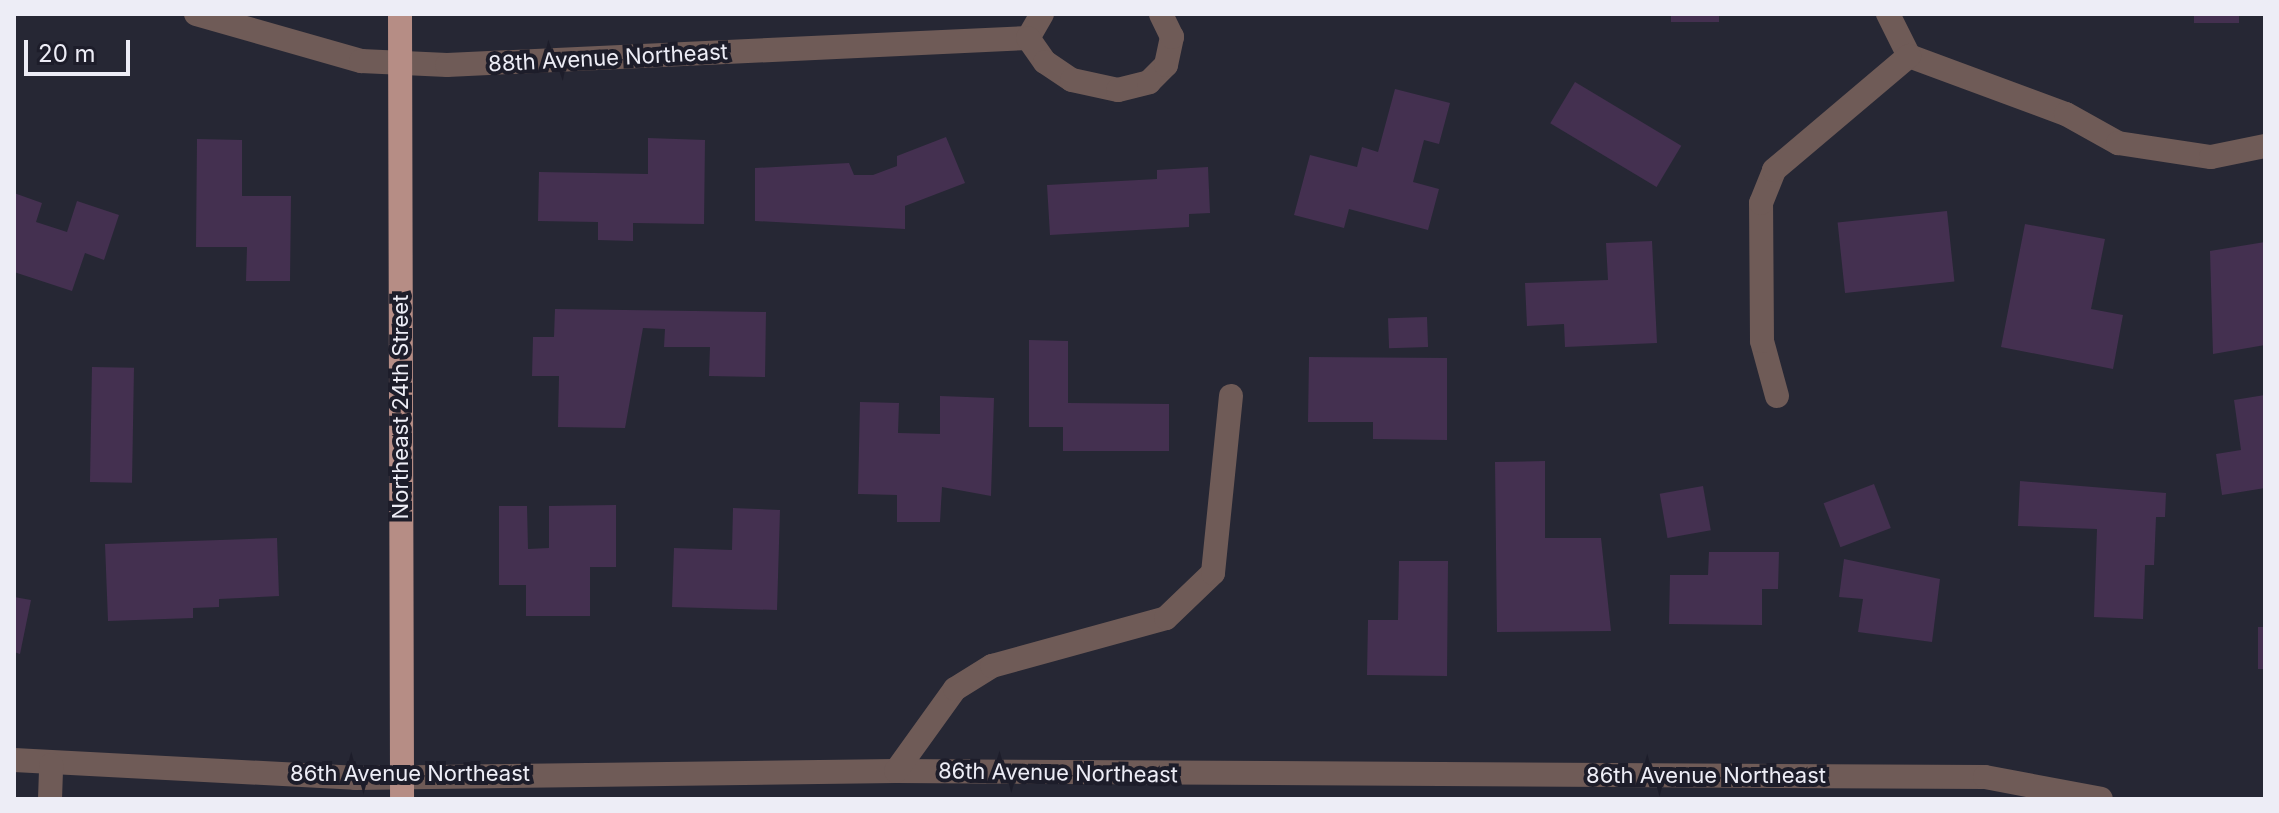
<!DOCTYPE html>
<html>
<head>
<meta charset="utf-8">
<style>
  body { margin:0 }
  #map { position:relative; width:2279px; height:813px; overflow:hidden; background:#262734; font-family:Inter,sans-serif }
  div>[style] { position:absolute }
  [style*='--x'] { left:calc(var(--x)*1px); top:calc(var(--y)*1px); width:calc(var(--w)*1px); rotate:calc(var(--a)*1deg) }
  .building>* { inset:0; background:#443050; transform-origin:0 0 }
  .minor>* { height:24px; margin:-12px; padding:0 12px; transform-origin:12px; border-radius:12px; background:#6f5b57 }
  .major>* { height:24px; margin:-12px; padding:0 12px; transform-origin:12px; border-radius:12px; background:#b68d85 }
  span { translate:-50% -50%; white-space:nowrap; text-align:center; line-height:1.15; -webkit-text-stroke:8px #1d1d2a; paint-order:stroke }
  .street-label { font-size:22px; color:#ededf6 }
  .frame { position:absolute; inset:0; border:16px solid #ededf6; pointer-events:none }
  .scale { position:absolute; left:24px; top:40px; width:106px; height:36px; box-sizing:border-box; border:4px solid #ededf6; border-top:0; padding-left:10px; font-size:24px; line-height:28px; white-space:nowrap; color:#ededf6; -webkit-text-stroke:6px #1d1d2a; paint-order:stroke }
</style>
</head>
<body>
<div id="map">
  <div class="building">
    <div style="left:1671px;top:14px;width:48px;height:8px"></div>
    <div style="left:2194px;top:14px;width:45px;height:9px"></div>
    <div style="left:1575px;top:82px;width:124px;height:48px;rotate:31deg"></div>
    <div style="clip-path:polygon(1395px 89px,1450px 103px,1439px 144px,1424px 140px,1413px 182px,1439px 189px,1428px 230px,1349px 209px,1344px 228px,1294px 215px,1310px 155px,1357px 167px,1362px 147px,1378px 152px)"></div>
    <div style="clip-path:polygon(946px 137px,965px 183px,905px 206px,905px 229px,755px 221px,755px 168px,849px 163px,854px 175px,873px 175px,897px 166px,897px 156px)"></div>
    <div style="clip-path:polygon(648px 138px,705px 140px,704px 224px,633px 223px,633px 241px,598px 240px,598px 222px,538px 221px,539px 172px,648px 174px)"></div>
    <div style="clip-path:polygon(197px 139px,242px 140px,242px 196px,291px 196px,290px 281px,246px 281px,247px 247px,196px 247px)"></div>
    <div style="clip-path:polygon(1208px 167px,1210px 213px,1189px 214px,1189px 227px,1050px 235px,1047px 185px,1157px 179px,1157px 170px)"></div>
    <div style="clip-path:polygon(14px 193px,42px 203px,36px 222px,67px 232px,77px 201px,119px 215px,104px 260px,85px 253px,72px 291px,14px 272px)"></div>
    <div style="left:1947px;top:211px;width:71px;height:110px;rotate:84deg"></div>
    <div style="clip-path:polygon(2025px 224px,2105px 239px,2091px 309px,2123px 315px,2113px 369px,2001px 347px)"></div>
    <div style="clip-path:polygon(1652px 241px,1657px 343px,1565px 347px,1564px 324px,1527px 326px,1525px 283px,1608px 280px,1606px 243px)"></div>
    <div style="clip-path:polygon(2265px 242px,2265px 345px,2213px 354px,2210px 251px)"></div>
    <div style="clip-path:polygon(555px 309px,766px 312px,765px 377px,709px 376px,710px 347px,664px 347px,665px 329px,643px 328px,625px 428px,558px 427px,559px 376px,532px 376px,533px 337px,554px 337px)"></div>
    <div style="left:1427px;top:317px;width:30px;height:39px;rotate:88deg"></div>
    <div style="clip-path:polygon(1029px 340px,1068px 341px,1068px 403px,1169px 404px,1169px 451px,1063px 451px,1063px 427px,1029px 427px)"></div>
    <div style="clip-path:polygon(1309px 357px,1447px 358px,1447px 440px,1373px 439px,1373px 422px,1308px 422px)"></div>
    <div style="left:92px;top:367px;width:42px;height:115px;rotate:1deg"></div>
    <div style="clip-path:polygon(2265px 395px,2265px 488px,2222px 495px,2216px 454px,2241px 450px,2234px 400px)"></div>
    <div style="clip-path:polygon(940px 396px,994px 398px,991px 496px,942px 487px,940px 522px,897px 522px,897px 495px,858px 494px,860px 402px,899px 403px,898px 433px,940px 434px)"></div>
    <div style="clip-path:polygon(1545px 461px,1545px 538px,1601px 538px,1611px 631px,1497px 632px,1495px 462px)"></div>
    <div style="clip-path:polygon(2020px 481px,2166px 493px,2165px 517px,2156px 517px,2154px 565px,2145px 565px,2143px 619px,2094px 617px,2097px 529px,2018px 526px)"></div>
    <div style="left:1874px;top:484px;width:47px;height:54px;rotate:69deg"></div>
    <div style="left:1703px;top:486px;width:45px;height:44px;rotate:80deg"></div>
    <div style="clip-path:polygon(616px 505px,616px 567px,590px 567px,590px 616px,526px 616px,526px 585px,499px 585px,499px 506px,527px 506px,528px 549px,549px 548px,549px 506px)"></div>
    <div style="clip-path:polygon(733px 508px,780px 510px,777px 610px,672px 607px,674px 548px,732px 550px)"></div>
    <div style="clip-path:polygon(277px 538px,279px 596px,219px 599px,219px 607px,193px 608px,193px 618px,108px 621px,105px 544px)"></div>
    <div style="clip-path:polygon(1709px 552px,1779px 552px,1778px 589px,1762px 589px,1762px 625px,1669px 624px,1670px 575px,1708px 575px)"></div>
    <div style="clip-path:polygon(1844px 559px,1940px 579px,1932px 642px,1858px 632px,1863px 599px,1839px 597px)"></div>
    <div style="clip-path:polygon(1399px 561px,1448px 561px,1447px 676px,1367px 675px,1368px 620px,1398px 620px)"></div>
    <div style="clip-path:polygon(14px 597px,31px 600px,20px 654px,14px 652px)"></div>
    <div style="left:2258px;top:627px;width:7px;height:42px"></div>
  </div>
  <div class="minor">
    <div style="--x:196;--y:14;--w:172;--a:15.9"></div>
    <div style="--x:361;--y:61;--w:86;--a:2.7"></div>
    <div style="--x:447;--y:65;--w:582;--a:-2.66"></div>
    <div style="--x:1042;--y:14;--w:28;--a:120"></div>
    <div style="--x:1028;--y:38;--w:29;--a:55"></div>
    <div style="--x:1045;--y:62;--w:32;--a:34"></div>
    <div style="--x:1072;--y:80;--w:47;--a:12.3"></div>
    <div style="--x:1118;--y:90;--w:32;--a:-14"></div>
    <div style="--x:1149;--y:82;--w:24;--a:-45"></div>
    <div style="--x:1166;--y:65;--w:29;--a:-78"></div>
    <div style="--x:1172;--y:37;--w:25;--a:-116"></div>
    <div style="--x:1888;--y:14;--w:47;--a:63.4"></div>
    <div style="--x:1909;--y:56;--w:167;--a:20.3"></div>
    <div style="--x:2066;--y:114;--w:60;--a:29.1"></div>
    <div style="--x:2118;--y:143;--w:94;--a:8.6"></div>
    <div style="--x:2211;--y:157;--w:55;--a:-11.5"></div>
    <div style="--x:1777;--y:396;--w:57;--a:-105.3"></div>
    <div style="--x:1762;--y:341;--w:138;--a:-90.4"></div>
    <div style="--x:1761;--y:203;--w:35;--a:-68"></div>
    <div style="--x:1774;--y:170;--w:177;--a:-40.2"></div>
    <div style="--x:14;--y:760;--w:341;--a:3"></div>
    <div style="--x:355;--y:778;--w:541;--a:-0.74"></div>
    <div style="--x:896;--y:771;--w:1089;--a:0.32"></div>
    <div style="--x:1985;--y:777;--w:118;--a:10.7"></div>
    <div style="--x:896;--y:771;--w:101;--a:-54.3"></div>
    <div style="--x:955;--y:689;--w:44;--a:-31.9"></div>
    <div style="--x:992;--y:666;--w:180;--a:-15.4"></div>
    <div style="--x:1166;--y:618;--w:65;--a:-43.8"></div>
    <div style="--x:1213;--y:573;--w:178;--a:-84.2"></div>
    <div style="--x:50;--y:799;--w:34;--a:-88"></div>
  </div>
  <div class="major">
    <div style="--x:400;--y:14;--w:785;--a:89.85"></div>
  </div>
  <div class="street-label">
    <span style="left:608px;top:58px;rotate:-3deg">88th Avenue Northeast</span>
    <span style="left:401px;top:407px;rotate:-90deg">Northeast 24th Street</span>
    <span style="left:1058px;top:773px;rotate:1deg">86th Avenue Northeast</span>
    <span style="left:410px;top:774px">86th Avenue Northeast</span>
    <span style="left:1706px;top:776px">86th Avenue Northeast</span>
  </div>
  <div class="frame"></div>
  <div class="scale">20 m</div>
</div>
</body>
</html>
